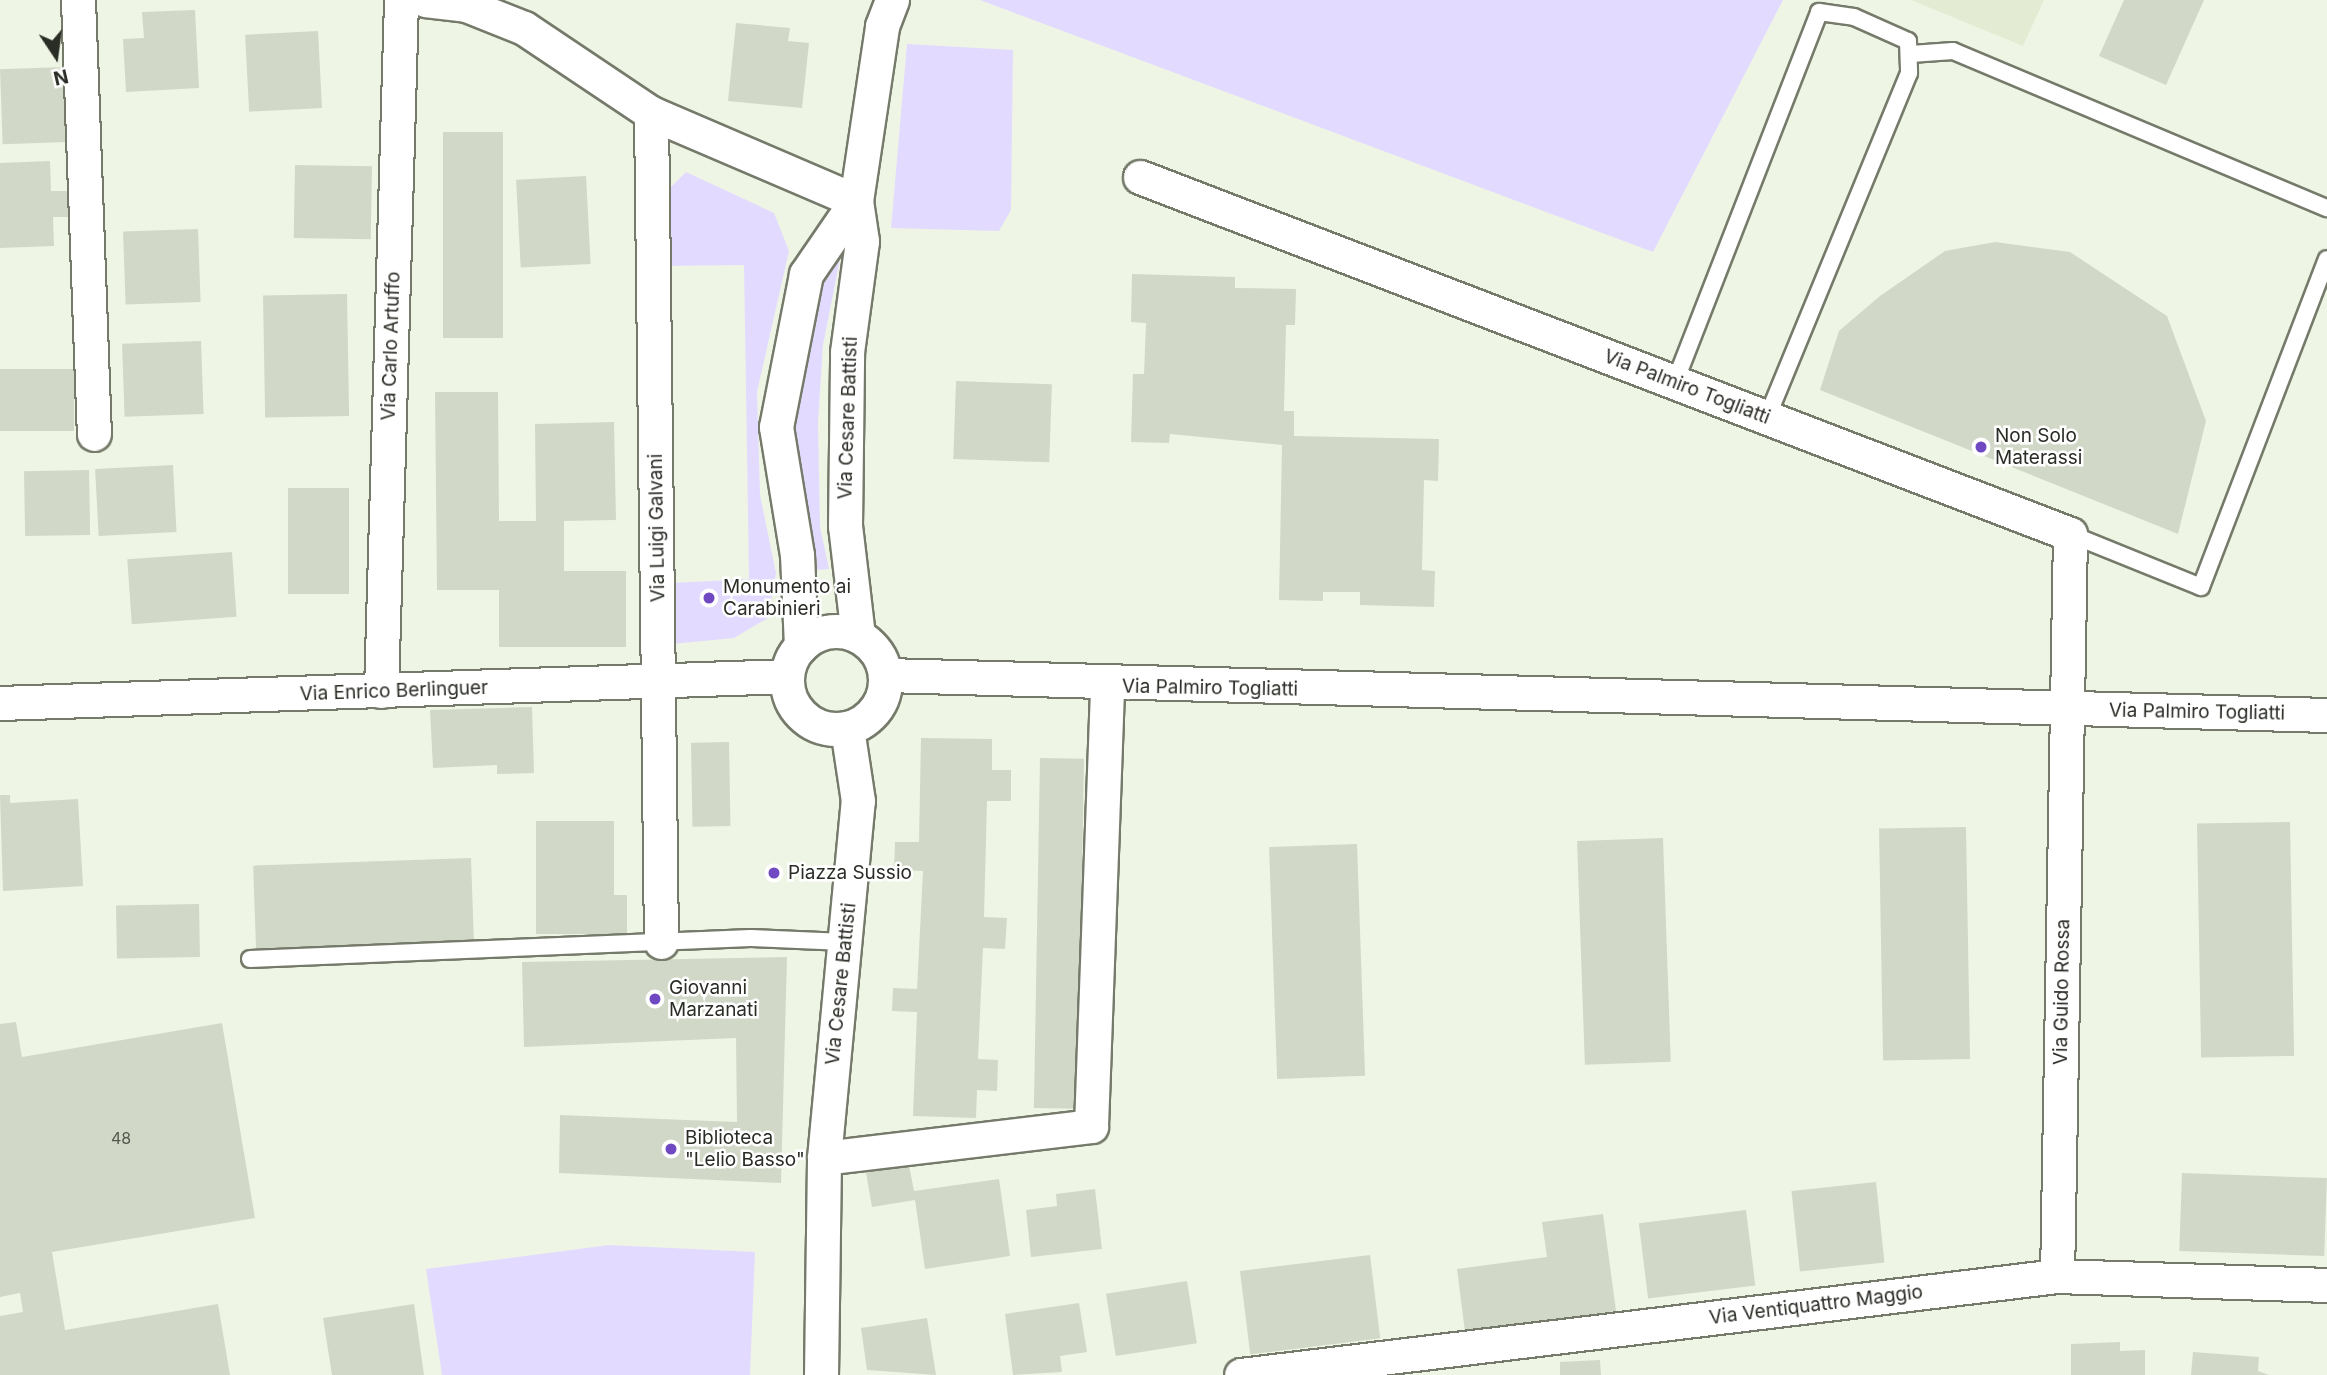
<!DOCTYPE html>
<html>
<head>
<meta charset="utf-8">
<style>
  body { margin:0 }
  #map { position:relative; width:2327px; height:1375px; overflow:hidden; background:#eff5e4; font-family:Inter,sans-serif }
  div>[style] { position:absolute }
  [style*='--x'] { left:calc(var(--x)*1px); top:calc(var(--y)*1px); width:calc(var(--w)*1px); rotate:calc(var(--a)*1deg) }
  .built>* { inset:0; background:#e3ebd2 }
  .green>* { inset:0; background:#e2dbff }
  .building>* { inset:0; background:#d2d8c7; transform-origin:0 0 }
  .roads { filter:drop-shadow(2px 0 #757a6a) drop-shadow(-2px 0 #757a6a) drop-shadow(0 2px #757a6a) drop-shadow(0 -2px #757a6a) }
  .service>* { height:16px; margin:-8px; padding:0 8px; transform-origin:8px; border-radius:8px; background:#fff }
  .minor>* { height:33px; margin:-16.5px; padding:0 16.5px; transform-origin:16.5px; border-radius:16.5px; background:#fff }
  .minor>.ring { margin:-16.5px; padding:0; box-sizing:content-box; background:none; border:33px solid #fff; border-radius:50% }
  .dots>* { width:19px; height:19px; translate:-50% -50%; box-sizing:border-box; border:4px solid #fff; border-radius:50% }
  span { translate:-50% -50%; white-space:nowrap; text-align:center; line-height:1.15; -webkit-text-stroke:5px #fff; paint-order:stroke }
  .number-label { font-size:16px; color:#54584e }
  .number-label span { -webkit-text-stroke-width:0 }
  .street-label { font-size:19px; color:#2a2d26 }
  .poi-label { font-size:19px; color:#2a2d26 }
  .left { translate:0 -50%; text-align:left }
  .north { position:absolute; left:21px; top:21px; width:70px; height:70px; -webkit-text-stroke:5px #fff; paint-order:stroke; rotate:167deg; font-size:19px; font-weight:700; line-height:28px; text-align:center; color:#2a2d26 }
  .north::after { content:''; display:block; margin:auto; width:24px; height:32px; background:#2a2d26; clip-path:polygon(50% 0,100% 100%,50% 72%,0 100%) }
</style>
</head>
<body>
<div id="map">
  <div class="built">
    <div style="clip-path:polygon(1911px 0,2044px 0,2023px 46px)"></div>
  </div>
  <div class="green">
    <div style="clip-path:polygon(980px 0,1783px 0,1653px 252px)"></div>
    <div style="clip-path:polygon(907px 44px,1013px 50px,1011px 210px,999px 231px,891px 228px)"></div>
    <div style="clip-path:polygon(686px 172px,774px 213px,789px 251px,757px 392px,760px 495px,776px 573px,768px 618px,734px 638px,672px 644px,672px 583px,749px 579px,744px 265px,665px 266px,665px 193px)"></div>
    <div style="clip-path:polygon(840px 259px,823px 345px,818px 422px,820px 527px,829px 569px,814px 570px,791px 427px,814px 287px)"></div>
    <div style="clip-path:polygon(609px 1245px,755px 1252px,750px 1375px,442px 1375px,426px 1269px)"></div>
  </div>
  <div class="building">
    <div style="clip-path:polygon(2124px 0,2204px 0,2166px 85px,2099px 56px)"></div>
    <div style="clip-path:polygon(195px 10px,199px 88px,126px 92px,123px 39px,144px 38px,142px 12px)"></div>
    <div style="clip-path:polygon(736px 23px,790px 28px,788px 41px,809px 43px,802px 108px,728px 101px)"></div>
    <div style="left:318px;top:31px;width:77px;height:73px;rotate:87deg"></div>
    <div style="left:64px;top:67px;width:75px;height:64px;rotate:88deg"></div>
    <div style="left:443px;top:132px;width:60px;height:206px"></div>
    <div style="clip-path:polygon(50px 161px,51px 191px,68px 191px,69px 217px,53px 217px,54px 246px,0 248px,0 163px)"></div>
    <div style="left:295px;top:165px;width:77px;height:73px;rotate:1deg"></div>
    <div style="left:586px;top:176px;width:88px;height:70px;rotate:87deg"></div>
    <div style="left:198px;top:229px;width:73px;height:75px;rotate:88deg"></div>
    <div style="clip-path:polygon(1995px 242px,2070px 252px,2167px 316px,2206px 421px,2178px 534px,1820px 390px,1839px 331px,1880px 296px,1945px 251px)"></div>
    <div style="clip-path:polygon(1132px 274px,1235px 277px,1235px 288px,1296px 289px,1295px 325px,1286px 325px,1284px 411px,1294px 411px,1294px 436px,1439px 439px,1438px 481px,1424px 480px,1422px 570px,1435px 571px,1434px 607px,1360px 605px,1360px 592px,1323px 592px,1323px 601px,1279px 600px,1282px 445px,1170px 434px,1169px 443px,1131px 442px,1133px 374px,1144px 374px,1146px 323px,1131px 322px)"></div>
    <div style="left:347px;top:294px;width:122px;height:84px;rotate:89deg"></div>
    <div style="left:201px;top:341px;width:73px;height:79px;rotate:88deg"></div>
    <div style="left:74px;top:369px;width:62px;height:74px;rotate:90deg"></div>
    <div style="left:956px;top:381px;width:96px;height:78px;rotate:2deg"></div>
    <div style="clip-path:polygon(435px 392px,498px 392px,499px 521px,536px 521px,535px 424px,614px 422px,616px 520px,564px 521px,564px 571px,626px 571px,626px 647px,499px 647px,499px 590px,437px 590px)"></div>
    <div style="left:173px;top:465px;width:67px;height:78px;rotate:87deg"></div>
    <div style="left:89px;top:470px;width:65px;height:65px;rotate:89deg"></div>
    <div style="left:288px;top:488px;width:61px;height:106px"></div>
    <div style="left:232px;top:552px;width:65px;height:105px;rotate:86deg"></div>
    <div style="clip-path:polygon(532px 707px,534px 773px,497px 774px,497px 765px,433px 768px,430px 710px)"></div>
    <div style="clip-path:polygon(921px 738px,992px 739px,992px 770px,1011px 770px,1011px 801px,987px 801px,984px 917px,1007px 918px,1005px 949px,983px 948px,978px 1059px,998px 1060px,997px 1091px,977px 1090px,976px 1118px,913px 1116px,917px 1012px,892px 1011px,893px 988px,917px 989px,923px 871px,894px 870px,895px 842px,919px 842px)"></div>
    <div style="left:729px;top:742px;width:84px;height:38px;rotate:89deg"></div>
    <div style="left:1040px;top:758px;width:44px;height:350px;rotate:1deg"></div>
    <div style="clip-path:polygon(0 795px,10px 795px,10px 803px,78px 799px,83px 886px,3px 891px)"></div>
    <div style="clip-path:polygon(536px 821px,614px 821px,614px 895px,627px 895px,627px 934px,536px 934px)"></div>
    <div style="left:2290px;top:822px;width:234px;height:93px;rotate:89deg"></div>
    <div style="left:1966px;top:827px;width:232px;height:87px;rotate:89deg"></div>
    <div style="left:1663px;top:838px;width:224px;height:86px;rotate:88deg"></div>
    <div style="left:1357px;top:844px;width:232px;height:88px;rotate:88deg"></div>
    <div style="left:471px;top:858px;width:83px;height:218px;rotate:88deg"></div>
    <div style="left:199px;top:904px;width:53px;height:83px;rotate:89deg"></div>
    <div style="clip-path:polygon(787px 957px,781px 1183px,559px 1173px,560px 1115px,737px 1122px,736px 1038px,524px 1047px,522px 962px)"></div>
    <div style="clip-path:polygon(16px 1022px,22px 1057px,222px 1023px,255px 1218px,52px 1252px,65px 1330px,218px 1304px,230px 1375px,0 1375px,0 1316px,23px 1312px,20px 1293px,0 1297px,0 1024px)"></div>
    <div style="clip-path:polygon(908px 1160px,914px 1191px,999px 1179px,1010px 1256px,925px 1269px,915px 1200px,872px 1207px,865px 1167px)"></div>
    <div style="left:2182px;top:1173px;width:145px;height:78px;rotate:2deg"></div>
    <div style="left:1876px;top:1182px;width:81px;height:85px;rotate:84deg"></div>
    <div style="clip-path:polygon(1095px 1189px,1102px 1249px,1031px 1257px,1026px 1210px,1057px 1206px,1056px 1194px)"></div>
    <div style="left:1746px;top:1210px;width:76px;height:108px;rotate:83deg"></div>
    <div style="clip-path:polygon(1603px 1214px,1616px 1311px,1465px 1332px,1457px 1269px,1547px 1257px,1542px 1222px)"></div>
    <div style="left:1370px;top:1255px;width:84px;height:131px;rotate:83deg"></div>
    <div style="left:1187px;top:1281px;width:63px;height:82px;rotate:81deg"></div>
    <div style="clip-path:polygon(1079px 1303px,1087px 1352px,1060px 1356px,1062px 1372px,1013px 1375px,1005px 1314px)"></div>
    <div style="clip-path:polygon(414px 1304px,424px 1375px,332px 1375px,323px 1318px)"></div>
    <div style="clip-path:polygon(927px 1318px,936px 1375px,867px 1370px,861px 1328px)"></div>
    <div style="clip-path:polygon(2120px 1342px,2120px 1351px,2145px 1350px,2145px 1375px,2071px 1375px,2071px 1344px)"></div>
    <div style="clip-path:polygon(2193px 1352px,2259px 1357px,2258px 1371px,2269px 1375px,2191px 1375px)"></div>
    <div style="clip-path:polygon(1600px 1360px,1601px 1375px,1560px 1375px,1560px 1362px)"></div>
  </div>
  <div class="roads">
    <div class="service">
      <div style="--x:1911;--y:54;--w:42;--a:-4.1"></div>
      <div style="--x:1953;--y:51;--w:406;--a:22.8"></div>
      <div style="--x:1675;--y:382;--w:397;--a:-68.7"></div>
      <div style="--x:1819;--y:12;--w:35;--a:8"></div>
      <div style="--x:1854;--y:17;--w:59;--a:24"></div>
      <div style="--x:1908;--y:41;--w:32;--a:88"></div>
      <div style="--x:1909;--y:73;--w:372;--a:112.4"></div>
      <div style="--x:2070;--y:534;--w:141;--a:22"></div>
      <div style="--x:2201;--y:587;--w:351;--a:-69"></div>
      <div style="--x:250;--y:959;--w:501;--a:-2.4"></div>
      <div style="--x:751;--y:938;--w:94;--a:2.4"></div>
    </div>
    <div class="minor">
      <div style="--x:78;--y:0;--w:434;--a:87.9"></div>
      <div style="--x:425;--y:0;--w:41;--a:7"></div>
      <div style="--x:466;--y:5;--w:62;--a:21.6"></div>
      <div style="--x:524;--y:28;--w:153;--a:33.8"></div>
      <div style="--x:651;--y:113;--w:223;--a:23.2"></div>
      <div style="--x:651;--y:113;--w:829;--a:89.31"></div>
      <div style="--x:1140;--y:177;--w:996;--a:21"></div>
      <div style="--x:2070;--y:534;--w:742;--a:91"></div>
      <div class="ring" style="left:787px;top:631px;width:65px;height:65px"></div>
      <div style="--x:858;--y:636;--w:111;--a:-96.7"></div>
      <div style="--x:845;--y:526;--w:174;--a:-89.3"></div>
      <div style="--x:847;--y:352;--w:112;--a:-82.3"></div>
      <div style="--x:862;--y:241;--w:40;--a:-98.5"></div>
      <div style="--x:856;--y:201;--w:177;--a:-81.5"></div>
      <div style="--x:882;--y:26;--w:28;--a:-69"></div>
      <div style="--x:801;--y:646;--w:91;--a:-92.5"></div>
      <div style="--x:797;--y:555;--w:130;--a:-99.3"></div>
      <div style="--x:776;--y:427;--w:156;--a:-78.9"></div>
      <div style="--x:806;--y:274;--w:88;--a:-55.6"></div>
      <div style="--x:886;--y:675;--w:1442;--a:1.59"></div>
      <div style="--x:381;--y:691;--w:691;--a:-88.34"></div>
      <div style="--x:0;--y:703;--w:787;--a:-1.96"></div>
      <div style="--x:824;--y:1158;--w:269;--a:-6.8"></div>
      <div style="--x:1091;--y:1126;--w:440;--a:-87.9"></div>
      <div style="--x:821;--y:1375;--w:217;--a:-89.2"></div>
      <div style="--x:824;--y:1158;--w:359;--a:-84.6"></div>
      <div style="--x:858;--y:801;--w:74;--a:-98.6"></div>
      <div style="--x:1241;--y:1375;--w:822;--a:-6.92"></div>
      <div style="--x:2057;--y:1276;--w:270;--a:1.9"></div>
    </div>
  </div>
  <div class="dots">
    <div style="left:1981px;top:447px;background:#7048c1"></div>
    <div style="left:709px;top:598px;background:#7048c1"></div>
    <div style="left:774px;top:873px;background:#7048c1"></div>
    <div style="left:655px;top:999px;background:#7048c1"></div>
    <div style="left:671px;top:1149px;background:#7048c1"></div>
  </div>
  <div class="number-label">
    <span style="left:121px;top:1138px">48</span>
  </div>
  <div class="street-label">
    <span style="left:391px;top:346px;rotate:-88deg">Via Carlo Artuffo</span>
    <span style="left:1687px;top:387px;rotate:21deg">Via Palmiro Togliatti</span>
    <span style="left:848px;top:418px;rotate:-88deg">Via Cesare Battisti</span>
    <span style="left:657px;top:528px;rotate:-91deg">Via Luigi Galvani</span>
    <span style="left:1210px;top:688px;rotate:1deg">Via Palmiro Togliatti</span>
    <span style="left:394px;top:691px;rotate:-2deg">Via Enrico Berlinguer</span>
    <span style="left:2197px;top:712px;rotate:1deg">Via Palmiro Togliatti</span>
    <span style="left:841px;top:984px;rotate:-84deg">Via Cesare Battisti</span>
    <span style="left:2062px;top:992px;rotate:-89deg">Via Guido Rossa</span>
    <span style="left:1816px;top:1305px;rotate:-7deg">Via Ventiquattro Maggio</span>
  </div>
  <div class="poi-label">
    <span class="left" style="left:1995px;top:447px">Non Solo<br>Materassi</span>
    <span class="left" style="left:723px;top:598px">Monumento ai<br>Carabinieri</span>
    <span class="left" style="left:788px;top:873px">Piazza Sussio</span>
    <span class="left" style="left:669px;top:999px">Giovanni<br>Marzanati</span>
    <span class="left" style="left:685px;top:1149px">Biblioteca<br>"Lelio Basso"</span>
  </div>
  <div class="north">N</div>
</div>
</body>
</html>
